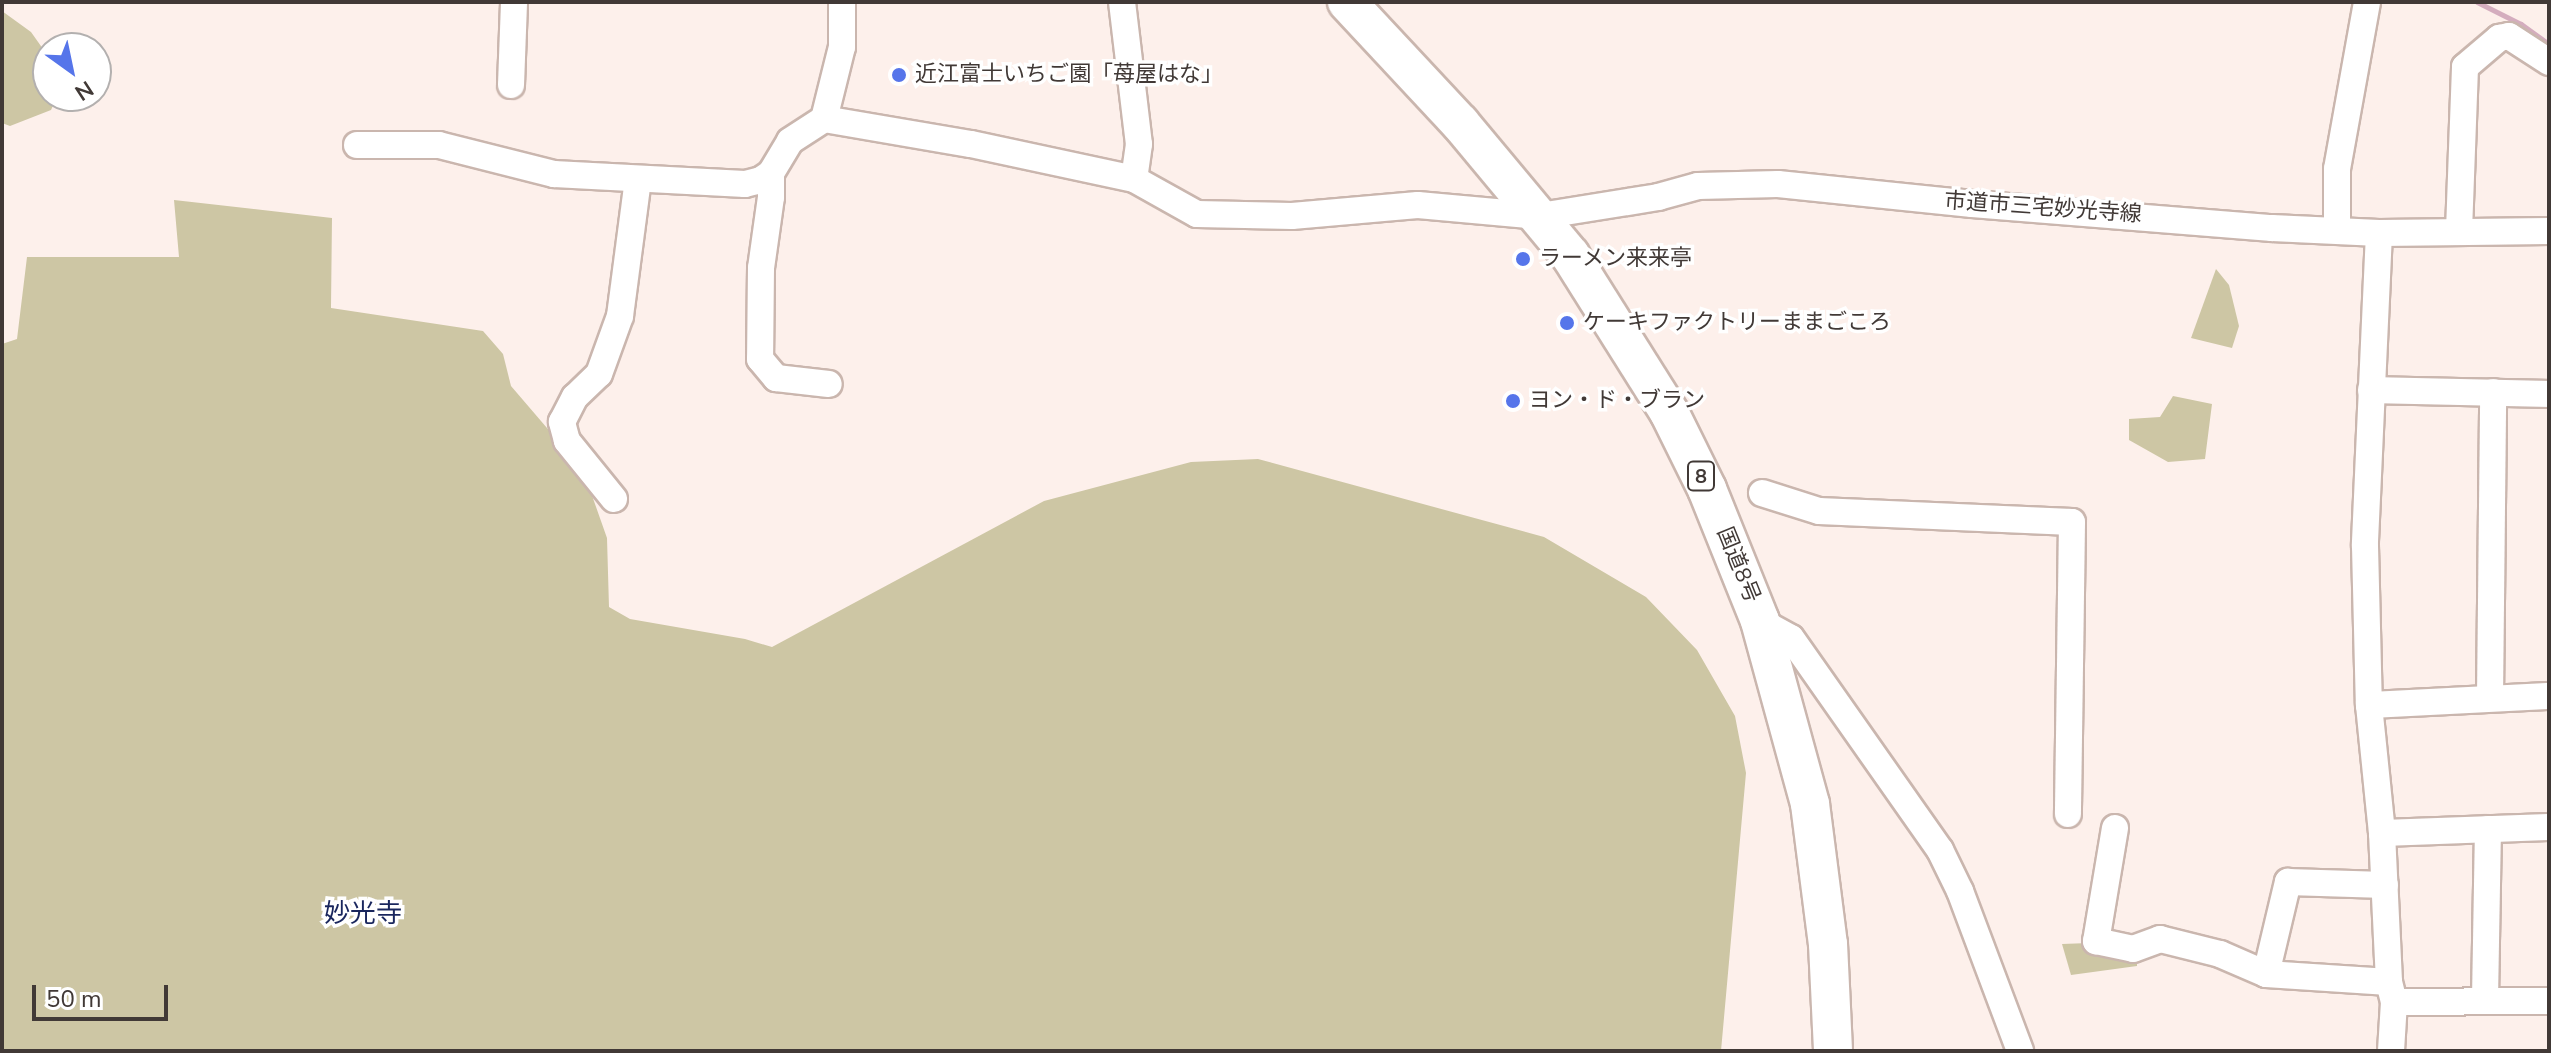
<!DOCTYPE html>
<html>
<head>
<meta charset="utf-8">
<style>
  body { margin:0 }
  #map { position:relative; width:2551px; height:1053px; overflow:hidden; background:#fdf0eb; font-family:"Nunito Sans","Noto Sans JP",sans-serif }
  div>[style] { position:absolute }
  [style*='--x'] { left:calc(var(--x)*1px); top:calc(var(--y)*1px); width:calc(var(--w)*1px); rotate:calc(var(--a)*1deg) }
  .green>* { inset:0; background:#cdc6a4 }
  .stream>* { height:5px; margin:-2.5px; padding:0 2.5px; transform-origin:2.5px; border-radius:2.5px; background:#d4adbe }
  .roads { filter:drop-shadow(2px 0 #cab6ae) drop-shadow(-2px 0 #cab6ae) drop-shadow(0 2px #cab6ae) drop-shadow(0 -2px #cab6ae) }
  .minor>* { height:26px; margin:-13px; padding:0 13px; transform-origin:13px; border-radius:13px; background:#fff }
  .highway>* { height:38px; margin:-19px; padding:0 19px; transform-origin:19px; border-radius:19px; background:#fff }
  .dots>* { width:22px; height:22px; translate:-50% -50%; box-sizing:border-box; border:4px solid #fff; border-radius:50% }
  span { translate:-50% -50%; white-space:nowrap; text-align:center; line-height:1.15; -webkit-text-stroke:7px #fff; paint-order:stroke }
  .shield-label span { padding:2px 6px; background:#fff; border:2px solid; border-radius:6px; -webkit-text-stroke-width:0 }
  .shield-label { font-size:20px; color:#413936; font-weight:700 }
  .poi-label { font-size:22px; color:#413936 }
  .left { translate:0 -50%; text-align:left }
  .street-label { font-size:22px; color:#413936 }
  .quarter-label { font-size:26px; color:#19265d }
  .frame { position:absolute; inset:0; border:4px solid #413936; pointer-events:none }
  .north { position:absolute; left:32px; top:32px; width:80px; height:80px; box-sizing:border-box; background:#fff; border:2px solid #b3b0af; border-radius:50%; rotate:147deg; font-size:22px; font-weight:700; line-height:32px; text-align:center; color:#413936 }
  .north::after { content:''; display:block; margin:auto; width:28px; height:36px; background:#5675ea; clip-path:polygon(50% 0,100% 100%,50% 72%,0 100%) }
  .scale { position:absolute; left:32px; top:985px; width:136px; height:36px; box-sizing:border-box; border:4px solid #413936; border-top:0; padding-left:10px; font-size:24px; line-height:28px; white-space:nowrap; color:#413936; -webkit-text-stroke:6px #fff; paint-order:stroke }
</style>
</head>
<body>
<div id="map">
  <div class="green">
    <div style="clip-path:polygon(2px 11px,31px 32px,48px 56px,48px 96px,57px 97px,51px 110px,10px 126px,2px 123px)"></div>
    <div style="clip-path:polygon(174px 200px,332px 218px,331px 308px,483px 331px,503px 354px,511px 386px,583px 470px,607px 538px,609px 607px,630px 619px,745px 639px,772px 647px,1044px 501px,1191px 462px,1258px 459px,1544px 537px,1646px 597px,1697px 650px,1735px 716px,1746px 773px,1721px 1051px,2px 1051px,2px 344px,17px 339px,27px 257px,179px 257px)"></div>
    <div style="clip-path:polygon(2216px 269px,2229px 285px,2239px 326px,2232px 348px,2191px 338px)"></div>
    <div style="clip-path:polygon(2173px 396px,2212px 404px,2205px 459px,2168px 462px,2129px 440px,2129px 419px,2160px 417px)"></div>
    <div style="clip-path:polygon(2089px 943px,2137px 954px,2137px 966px,2071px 975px,2062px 944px)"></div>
  </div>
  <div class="stream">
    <div style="--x:2477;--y:2;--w:49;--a:26.6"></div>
    <div style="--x:2521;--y:24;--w:34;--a:36"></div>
  </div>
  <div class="roads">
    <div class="minor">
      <div style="--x:1122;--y:2;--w:143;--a:83.2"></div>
      <div style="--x:1139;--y:144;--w:35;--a:98"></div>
      <div style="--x:511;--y:85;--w:83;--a:-87.9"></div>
      <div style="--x:824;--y:119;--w:149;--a:9.7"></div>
      <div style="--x:971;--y:144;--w:167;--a:12.1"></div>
      <div style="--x:1134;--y:179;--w:72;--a:29.1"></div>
      <div style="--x:1197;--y:214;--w:95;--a:1.2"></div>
      <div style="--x:1292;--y:216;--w:126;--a:-5"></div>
      <div style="--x:1418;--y:205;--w:122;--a:5.2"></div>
      <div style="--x:1540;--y:216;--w:120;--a:-9.1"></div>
      <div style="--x:1658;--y:197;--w:41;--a:-15.4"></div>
      <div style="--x:1698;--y:186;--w:80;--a:-1.4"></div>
      <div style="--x:1778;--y:184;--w:195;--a:5.9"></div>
      <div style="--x:1972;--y:204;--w:301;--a:4.6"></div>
      <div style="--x:2272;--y:228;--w:107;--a:2.7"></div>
      <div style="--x:2379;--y:233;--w:170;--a:-0.7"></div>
      <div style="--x:357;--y:145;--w:82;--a:0"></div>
      <div style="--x:439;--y:145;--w:119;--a:14.2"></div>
      <div style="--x:554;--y:174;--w:191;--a:3"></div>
      <div style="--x:745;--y:184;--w:16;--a:-14"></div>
      <div style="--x:761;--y:180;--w:12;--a:-35"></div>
      <div style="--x:771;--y:173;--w:37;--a:-59"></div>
      <div style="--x:790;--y:141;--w:40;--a:-32.9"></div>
      <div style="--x:824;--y:119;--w:74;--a:-76"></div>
      <div style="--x:842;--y:47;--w:45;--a:-90"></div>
      <div style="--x:771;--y:173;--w:24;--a:90"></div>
      <div style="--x:771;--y:197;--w:72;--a:98"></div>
      <div style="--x:761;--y:268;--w:91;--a:90.6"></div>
      <div style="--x:760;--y:359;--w:25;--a:50"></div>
      <div style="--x:776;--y:378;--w:53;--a:6.5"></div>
      <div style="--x:2337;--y:230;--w:61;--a:-90"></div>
      <div style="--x:2337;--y:169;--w:170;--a:-79.8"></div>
      <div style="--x:2459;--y:231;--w:164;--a:-87.9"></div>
      <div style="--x:2465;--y:67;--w:45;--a:-40.5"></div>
      <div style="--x:2499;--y:38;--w:10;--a:-11"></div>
      <div style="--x:2509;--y:36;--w:48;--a:33"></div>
      <div style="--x:2379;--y:233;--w:313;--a:92.6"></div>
      <div style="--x:2365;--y:546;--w:159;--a:88.6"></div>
      <div style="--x:2369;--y:705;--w:129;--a:84.2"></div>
      <div style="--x:2382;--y:833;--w:149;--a:87.3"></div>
      <div style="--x:2389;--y:982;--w:21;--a:76"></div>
      <div style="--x:2394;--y:1002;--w:49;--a:93.5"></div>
      <div style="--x:2371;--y:390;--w:178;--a:1.3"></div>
      <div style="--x:1762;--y:493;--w:60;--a:17.5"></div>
      <div style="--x:1819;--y:511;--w:253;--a:2.5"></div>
      <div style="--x:2072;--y:522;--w:292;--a:90.8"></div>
      <div style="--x:614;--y:499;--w:75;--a:-129"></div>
      <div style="--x:567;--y:441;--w:20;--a:-105"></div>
      <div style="--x:562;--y:422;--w:28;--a:-63"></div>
      <div style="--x:575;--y:397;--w:33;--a:-44"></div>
      <div style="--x:599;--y:374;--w:62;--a:-70.1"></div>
      <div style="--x:620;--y:316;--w:137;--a:-82.5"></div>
      <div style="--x:1760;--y:621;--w:35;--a:29"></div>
      <div style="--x:1791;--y:638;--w:259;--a:54.9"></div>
      <div style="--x:1940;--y:850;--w:46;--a:64"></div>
      <div style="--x:1960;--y:891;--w:171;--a:69.4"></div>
      <div style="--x:2490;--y:698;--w:306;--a:-89.4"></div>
      <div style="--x:2369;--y:705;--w:180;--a:-2.9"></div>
      <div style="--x:2115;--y:828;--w:115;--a:99.5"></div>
      <div style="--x:2096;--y:941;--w:38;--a:12"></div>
      <div style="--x:2133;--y:949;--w:29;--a:-20"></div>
      <div style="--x:2160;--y:939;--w:62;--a:14"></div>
      <div style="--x:2220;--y:954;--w:50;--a:23.5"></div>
      <div style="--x:2266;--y:974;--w:123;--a:3.7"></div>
      <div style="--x:2382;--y:833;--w:167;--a:-2.1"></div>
      <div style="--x:2266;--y:974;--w:95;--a:-76.6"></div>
      <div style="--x:2288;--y:882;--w:97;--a:1.8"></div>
      <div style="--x:2485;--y:999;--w:170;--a:-89"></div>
      <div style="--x:2394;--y:1002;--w:155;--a:-0.4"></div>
    </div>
    <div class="highway">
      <div style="--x:1347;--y:2;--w:166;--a:47"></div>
      <div style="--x:1460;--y:123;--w:172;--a:50.2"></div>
      <div style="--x:1570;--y:255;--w:186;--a:57.8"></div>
      <div style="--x:1669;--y:412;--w:86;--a:63.7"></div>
      <div style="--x:1707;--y:489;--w:142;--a:68.1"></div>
      <div style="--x:1760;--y:621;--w:190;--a:74.7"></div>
      <div style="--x:1810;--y:804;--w:141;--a:82.7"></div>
      <div style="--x:1828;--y:944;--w:107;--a:87.3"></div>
    </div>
  </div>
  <div class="dots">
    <div style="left:899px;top:75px;background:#5675ea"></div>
    <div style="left:1523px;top:259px;background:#5675ea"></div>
    <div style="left:1567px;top:323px;background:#5675ea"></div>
    <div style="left:1513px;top:401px;background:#5675ea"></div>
  </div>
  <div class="shield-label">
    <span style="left:1701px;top:476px">8</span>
  </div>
  <div class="poi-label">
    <span class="left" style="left:915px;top:75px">近江富士いちご園「苺屋はな」</span>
    <span class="left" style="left:1539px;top:259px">ラーメン来来亭</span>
    <span class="left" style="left:1583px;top:323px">ケーキファクトリーままごころ</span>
    <span class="left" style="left:1529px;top:401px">ヨン・ド・ブラン</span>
  </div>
  <div class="street-label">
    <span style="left:2043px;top:208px;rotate:4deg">市道市三宅妙光寺線</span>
    <span style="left:1738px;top:565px;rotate:68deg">国道8号</span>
  </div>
  <div class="quarter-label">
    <span style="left:363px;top:914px">妙光寺</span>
  </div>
  <div class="frame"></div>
  <div class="north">N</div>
  <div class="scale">50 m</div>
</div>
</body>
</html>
